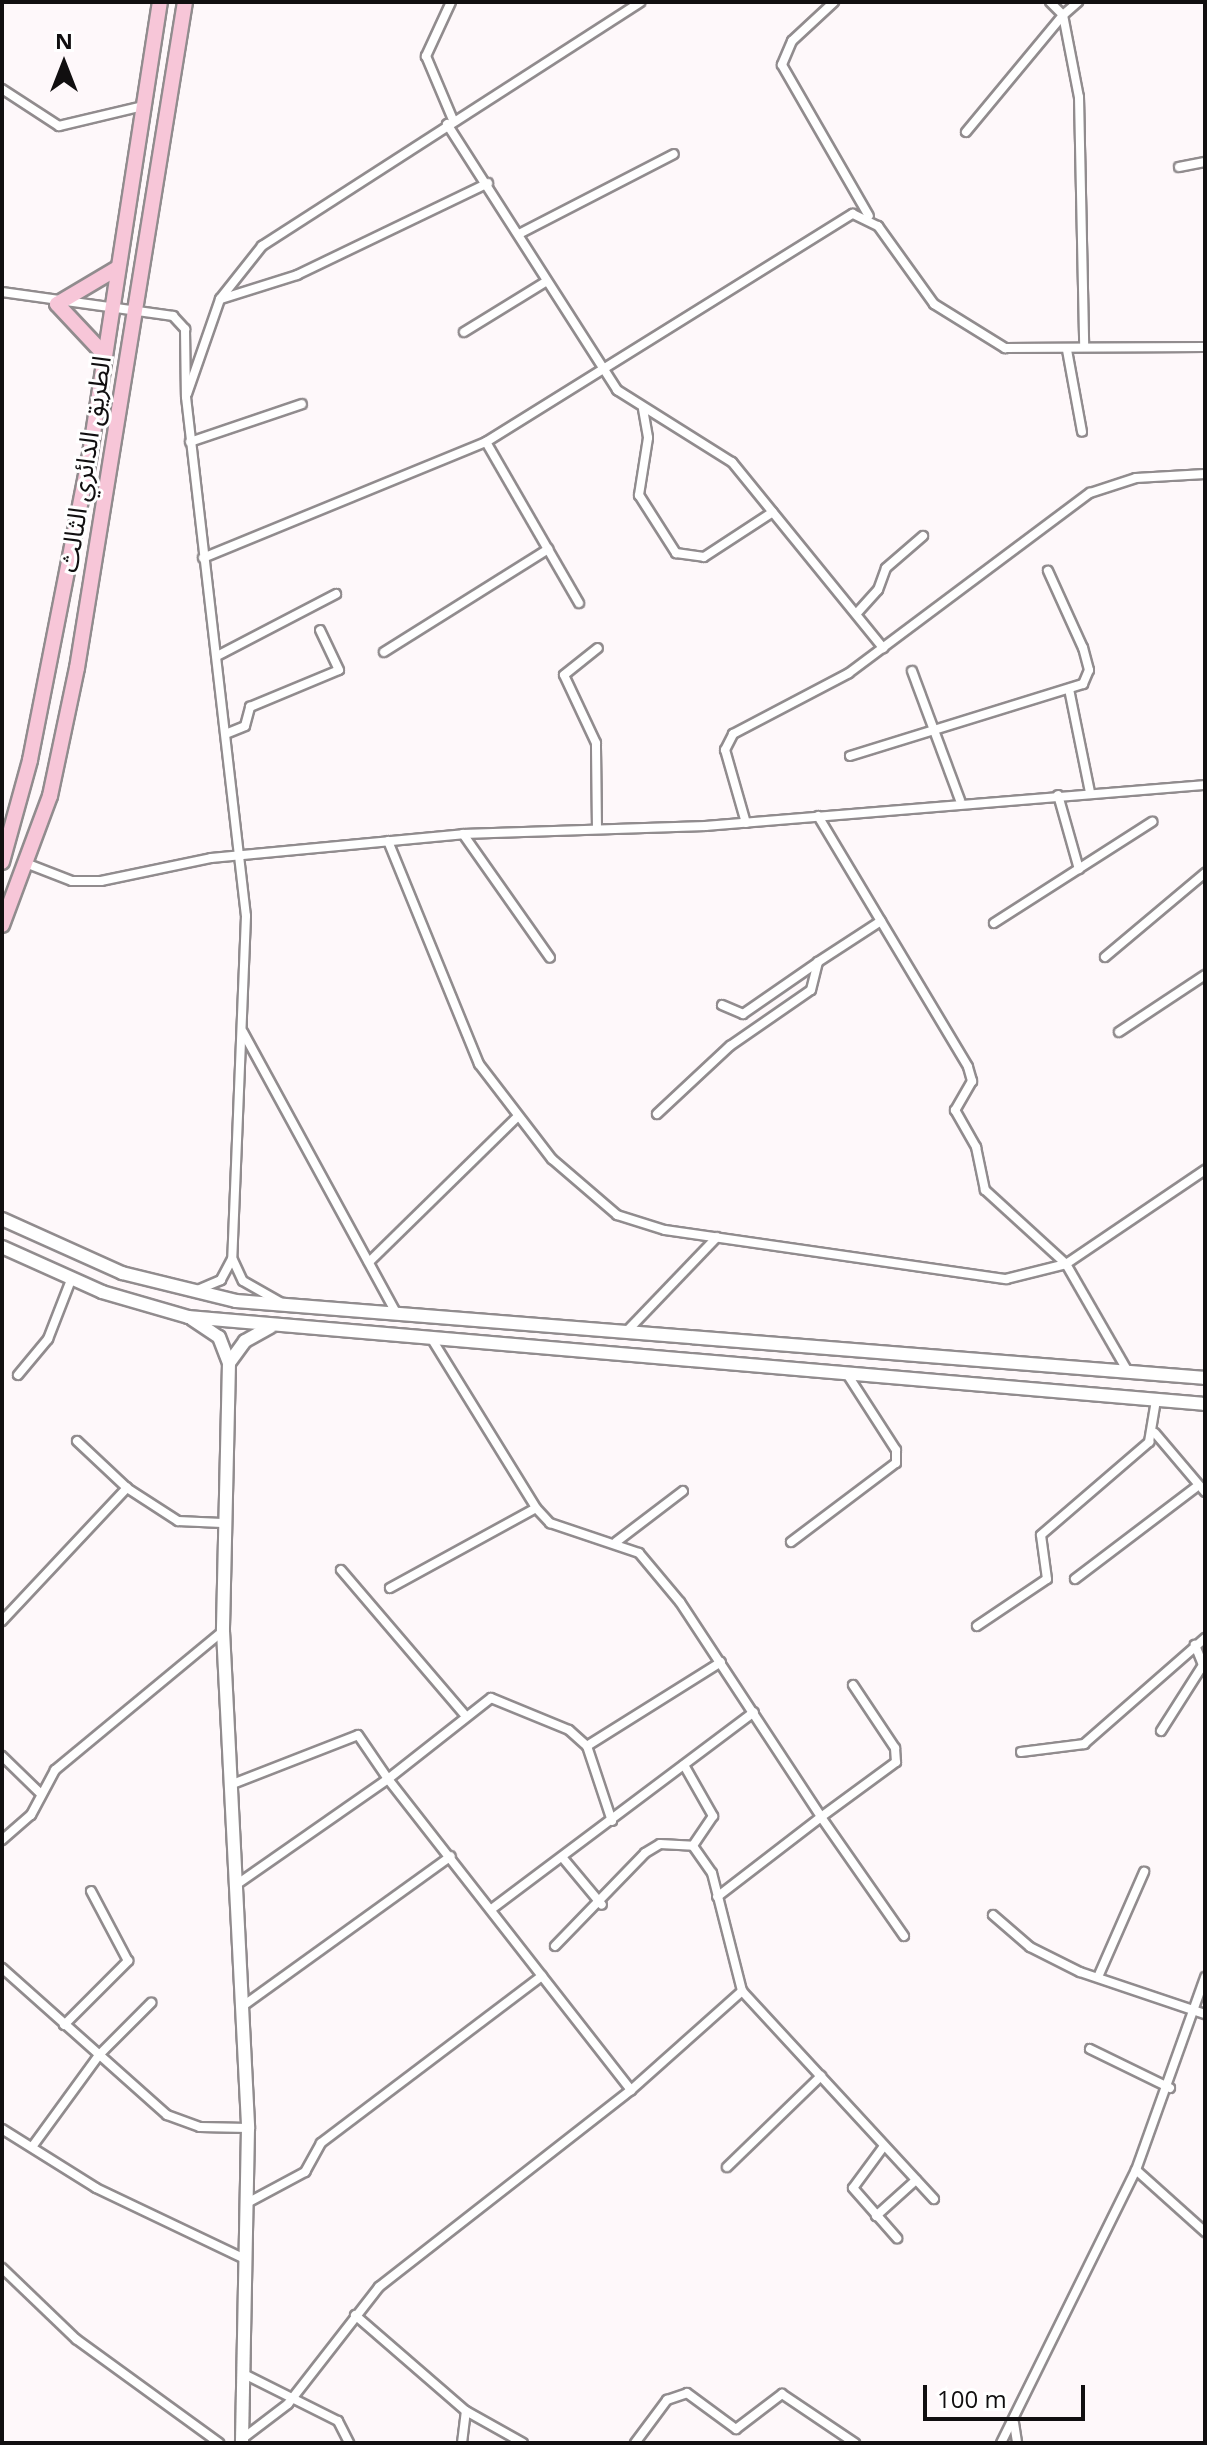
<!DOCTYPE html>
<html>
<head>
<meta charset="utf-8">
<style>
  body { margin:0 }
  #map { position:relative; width:1207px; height:2445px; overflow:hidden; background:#fef8fa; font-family:"Open Sans","Noto Sans Arabic",sans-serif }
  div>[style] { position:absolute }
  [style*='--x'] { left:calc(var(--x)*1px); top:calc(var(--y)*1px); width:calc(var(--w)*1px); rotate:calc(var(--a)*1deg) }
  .roads { filter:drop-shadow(2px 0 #918c8e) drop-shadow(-2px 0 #918c8e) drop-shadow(0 2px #918c8e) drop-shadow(0 -2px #918c8e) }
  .minor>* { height:8px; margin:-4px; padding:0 4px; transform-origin:4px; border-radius:4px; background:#fff }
  .secondary>* { height:12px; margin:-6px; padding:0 6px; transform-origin:6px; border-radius:6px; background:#fff }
  .primary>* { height:14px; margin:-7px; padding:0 7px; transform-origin:7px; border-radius:7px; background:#f7c6d8 }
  span { translate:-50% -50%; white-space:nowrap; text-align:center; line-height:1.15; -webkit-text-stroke:6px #fff; paint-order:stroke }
  .street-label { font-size:26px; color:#110f10 }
  .frame { position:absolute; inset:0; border:4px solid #110f10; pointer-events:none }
  .north { position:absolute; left:24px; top:24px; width:80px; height:80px; -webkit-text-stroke:6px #fff; paint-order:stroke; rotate:0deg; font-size:22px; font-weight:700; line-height:32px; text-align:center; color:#110f10 }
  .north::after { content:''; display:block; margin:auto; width:28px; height:36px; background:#110f10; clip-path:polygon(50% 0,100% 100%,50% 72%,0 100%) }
  .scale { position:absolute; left:923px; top:2385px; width:162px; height:36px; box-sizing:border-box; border:4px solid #110f10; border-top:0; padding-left:10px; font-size:24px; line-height:28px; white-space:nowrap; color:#110f10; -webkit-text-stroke:6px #fff; paint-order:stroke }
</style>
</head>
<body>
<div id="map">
  <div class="roads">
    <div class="minor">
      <div style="--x:451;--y:2;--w:60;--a:114.8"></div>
      <div style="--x:426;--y:56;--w:69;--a:67.1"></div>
      <div style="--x:834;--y:2;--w:57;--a:137.1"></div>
      <div style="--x:792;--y:41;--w:26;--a:113"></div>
      <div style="--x:782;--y:65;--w:174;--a:60.1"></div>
      <div style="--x:1078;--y:2;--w:20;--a:139"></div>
      <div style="--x:1063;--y:15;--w:84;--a:79"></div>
      <div style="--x:1079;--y:97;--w:249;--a:88.8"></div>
      <div style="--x:2;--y:89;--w:68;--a:33"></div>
      <div style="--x:59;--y:126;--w:86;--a:-13.4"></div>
      <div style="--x:447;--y:124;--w:316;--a:57.4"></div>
      <div style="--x:617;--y:390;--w:136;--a:32.1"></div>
      <div style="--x:732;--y:462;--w:240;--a:50.9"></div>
      <div style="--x:966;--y:132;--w:152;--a:-50.3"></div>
      <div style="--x:1063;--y:15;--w:18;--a:-135"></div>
      <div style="--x:1179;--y:167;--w:26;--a:-11"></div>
      <div style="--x:519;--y:234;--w:174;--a:-27.3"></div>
      <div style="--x:2;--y:292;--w:173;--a:8"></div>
      <div style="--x:173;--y:316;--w:18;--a:47"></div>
      <div style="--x:185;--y:329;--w:68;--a:89.2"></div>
      <div style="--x:186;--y:397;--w:522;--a:83.41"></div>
      <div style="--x:246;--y:916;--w:343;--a:92.3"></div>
      <div style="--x:232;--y:1259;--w:24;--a:118"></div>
      <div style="--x:221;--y:1280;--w:26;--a:157"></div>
      <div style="--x:221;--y:299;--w:80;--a:-17.5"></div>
      <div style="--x:297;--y:275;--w:212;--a:-25.7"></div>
      <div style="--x:464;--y:332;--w:97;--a:-31.6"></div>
      <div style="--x:1067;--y:350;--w:83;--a:79.6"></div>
      <div style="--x:187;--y:394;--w:101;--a:-70.8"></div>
      <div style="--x:220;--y:299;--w:68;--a:-51.6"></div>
      <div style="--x:262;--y:246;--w:450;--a:-32.8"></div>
      <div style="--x:643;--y:409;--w:29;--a:80"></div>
      <div style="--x:648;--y:438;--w:58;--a:99"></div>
      <div style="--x:639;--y:495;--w:69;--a:57.5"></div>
      <div style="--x:676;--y:553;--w:28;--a:8"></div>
      <div style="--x:704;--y:557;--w:82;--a:-33.1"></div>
      <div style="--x:190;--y:442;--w:118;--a:-18.7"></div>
      <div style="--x:486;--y:442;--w:186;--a:60"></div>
      <div style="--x:203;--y:558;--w:306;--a:-22.3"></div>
      <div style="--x:486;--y:442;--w:432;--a:-31.9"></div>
      <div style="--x:853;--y:214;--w:28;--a:26"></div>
      <div style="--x:878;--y:226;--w:96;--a:54.3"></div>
      <div style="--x:934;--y:304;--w:84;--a:31.8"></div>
      <div style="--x:1005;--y:348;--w:200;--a:-0.3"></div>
      <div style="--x:857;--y:613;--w:31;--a:-48"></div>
      <div style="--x:878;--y:590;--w:23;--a:-70"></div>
      <div style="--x:886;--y:568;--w:49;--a:-40.9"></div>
      <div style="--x:384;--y:652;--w:194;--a:-32.1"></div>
      <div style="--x:219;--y:655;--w:132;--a:-27.5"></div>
      <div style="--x:912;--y:671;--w:138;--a:69.6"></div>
      <div style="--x:1069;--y:689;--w:105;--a:78.5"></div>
      <div style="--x:228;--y:733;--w:18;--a:-22"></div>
      <div style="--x:245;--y:726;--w:20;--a:-75"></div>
      <div style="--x:250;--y:707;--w:96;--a:-22.6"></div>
      <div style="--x:339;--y:670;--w:44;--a:-115.4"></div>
      <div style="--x:850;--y:756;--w:244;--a:-17.2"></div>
      <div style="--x:1083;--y:684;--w:15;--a:-67"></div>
      <div style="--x:1089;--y:670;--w:23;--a:-105"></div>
      <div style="--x:1083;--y:648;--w:85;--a:-114.4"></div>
      <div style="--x:1058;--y:795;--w:77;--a:74.2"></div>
      <div style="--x:818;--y:816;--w:292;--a:59.1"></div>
      <div style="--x:968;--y:1067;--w:15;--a:74"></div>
      <div style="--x:972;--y:1081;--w:34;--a:120"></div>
      <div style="--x:955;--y:1110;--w:43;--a:60.4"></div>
      <div style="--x:976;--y:1147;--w:44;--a:78.2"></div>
      <div style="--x:985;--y:1190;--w:110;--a:42.4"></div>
      <div style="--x:1066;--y:1264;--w:125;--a:60.1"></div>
      <div style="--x:746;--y:823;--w:76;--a:-106"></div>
      <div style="--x:725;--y:750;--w:18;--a:-63"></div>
      <div style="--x:733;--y:734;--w:131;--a:-27.7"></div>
      <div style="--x:849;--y:673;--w:301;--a:-36.8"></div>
      <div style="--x:1090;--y:493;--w:48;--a:-18.1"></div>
      <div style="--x:1136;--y:478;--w:69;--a:-3.3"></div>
      <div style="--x:597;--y:829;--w:86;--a:-90.7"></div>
      <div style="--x:596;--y:743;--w:75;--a:-115.2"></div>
      <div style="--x:564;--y:675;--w:43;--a:-38.5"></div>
      <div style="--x:463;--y:834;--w:151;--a:54.9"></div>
      <div style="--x:388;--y:841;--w:241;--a:67.8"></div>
      <div style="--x:479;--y:1064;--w:120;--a:52.5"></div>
      <div style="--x:552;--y:1159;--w:86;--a:40.7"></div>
      <div style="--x:617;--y:1215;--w:50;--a:17.4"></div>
      <div style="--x:665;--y:1230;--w:345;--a:8.2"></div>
      <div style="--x:1006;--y:1279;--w:62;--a:-14"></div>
      <div style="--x:1066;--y:1264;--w:168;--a:-34.1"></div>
      <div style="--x:28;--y:864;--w:47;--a:21.1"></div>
      <div style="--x:72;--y:881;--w:29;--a:0"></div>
      <div style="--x:101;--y:881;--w:112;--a:-11.8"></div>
      <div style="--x:211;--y:858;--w:253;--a:-5.4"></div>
      <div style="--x:463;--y:834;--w:243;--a:-1.9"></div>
      <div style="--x:706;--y:826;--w:501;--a:-4.7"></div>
      <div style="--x:994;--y:923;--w:188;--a:-32.6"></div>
      <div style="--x:1105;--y:957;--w:131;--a:-40"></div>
      <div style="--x:722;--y:1005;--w:23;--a:23"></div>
      <div style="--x:743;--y:1014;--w:91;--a:-34.7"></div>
      <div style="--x:243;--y:1032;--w:322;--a:61.4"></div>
      <div style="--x:1119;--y:1032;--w:103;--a:-33.5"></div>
      <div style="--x:657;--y:1114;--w:100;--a:-43"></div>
      <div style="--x:730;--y:1046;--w:98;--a:-34.7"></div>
      <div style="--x:811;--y:990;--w:29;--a:-76"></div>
      <div style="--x:818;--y:962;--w:75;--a:-33.1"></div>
      <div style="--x:233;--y:1260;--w:23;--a:65"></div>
      <div style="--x:243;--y:1281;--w:43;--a:29.6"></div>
      <div style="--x:369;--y:1262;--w:206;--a:-44.4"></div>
      <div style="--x:627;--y:1331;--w:130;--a:-46.2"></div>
      <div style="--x:433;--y:1341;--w:196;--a:58.3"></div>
      <div style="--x:536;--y:1508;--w:21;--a:47"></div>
      <div style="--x:550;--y:1523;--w:94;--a:18.6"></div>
      <div style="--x:639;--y:1553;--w:64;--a:50.1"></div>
      <div style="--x:680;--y:1602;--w:257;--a:56.7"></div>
      <div style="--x:821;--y:1817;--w:131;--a:142.4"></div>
      <div style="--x:18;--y:1375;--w:47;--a:-50.2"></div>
      <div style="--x:48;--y:1339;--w:63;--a:-68.7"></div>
      <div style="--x:1155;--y:1433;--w:77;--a:49.7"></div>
      <div style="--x:77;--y:1441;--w:69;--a:43.2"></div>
      <div style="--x:127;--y:1488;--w:61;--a:32.9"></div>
      <div style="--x:178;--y:1521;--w:44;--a:2.6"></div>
      <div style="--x:616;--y:1542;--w:84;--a:-37.3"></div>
      <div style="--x:791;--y:1542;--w:131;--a:-37"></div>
      <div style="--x:896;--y:1463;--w:13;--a:-90"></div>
      <div style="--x:896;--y:1450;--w:90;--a:-122.8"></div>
      <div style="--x:341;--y:1570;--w:189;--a:49.5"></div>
      <div style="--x:1075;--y:1579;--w:151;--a:-37.2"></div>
      <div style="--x:390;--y:1588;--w:166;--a:-28.7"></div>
      <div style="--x:2;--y:1621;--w:183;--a:-46.8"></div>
      <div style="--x:977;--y:1626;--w:84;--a:-33.9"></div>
      <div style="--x:1047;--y:1579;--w:44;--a:-97.8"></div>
      <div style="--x:1041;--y:1535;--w:143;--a:-40.7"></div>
      <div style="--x:1149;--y:1442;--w:43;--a:-80.5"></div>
      <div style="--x:853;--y:1685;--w:76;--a:56.3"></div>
      <div style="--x:895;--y:1748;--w:14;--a:86"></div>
      <div style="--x:896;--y:1762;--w:93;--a:143.7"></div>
      <div style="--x:821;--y:1817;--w:145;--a:55.1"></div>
      <div style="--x:1161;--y:1731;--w:78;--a:-57.5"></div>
      <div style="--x:1203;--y:1665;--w:22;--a:-112"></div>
      <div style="--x:587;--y:1746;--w:158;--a:-32.1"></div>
      <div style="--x:1021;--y:1752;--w:64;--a:-7.2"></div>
      <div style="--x:1084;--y:1744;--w:161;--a:-41.2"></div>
      <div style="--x:2;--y:1756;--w:54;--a:44.3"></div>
      <div style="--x:684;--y:1765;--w:59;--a:60.4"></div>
      <div style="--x:713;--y:1816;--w:36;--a:124"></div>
      <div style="--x:230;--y:1785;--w:137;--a:-21.3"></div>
      <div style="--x:358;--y:1735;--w:53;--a:55.7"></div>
      <div style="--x:388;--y:1779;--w:131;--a:-38.2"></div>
      <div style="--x:491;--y:1698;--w:84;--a:22.3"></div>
      <div style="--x:569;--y:1730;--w:24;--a:42"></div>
      <div style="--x:587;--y:1746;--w:79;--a:71.6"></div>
      <div style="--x:2;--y:1840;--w:38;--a:-41"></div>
      <div style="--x:31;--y:1815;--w:51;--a:-61.9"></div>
      <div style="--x:55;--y:1770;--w:218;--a:-39.6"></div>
      <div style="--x:562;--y:1857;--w:62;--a:50.2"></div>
      <div style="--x:236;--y:1885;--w:185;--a:-34.9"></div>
      <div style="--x:388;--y:1779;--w:395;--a:52"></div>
      <div style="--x:631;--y:2090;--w:320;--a:142"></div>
      <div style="--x:379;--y:2287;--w:148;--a:127.9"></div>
      <div style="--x:288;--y:2404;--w:58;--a:142.7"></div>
      <div style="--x:493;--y:1908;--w:326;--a:-36.9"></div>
      <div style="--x:993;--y:1915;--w:49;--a:40.9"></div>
      <div style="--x:1030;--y:1947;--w:56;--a:26.6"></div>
      <div style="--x:1080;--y:1972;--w:132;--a:18.6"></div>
      <div style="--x:555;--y:1946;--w:129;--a:-45.9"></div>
      <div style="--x:645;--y:1853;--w:17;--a:-31"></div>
      <div style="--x:660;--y:1844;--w:33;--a:3"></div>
      <div style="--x:693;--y:1846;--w:33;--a:55"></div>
      <div style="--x:712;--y:1873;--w:122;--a:75.7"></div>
      <div style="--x:742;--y:1991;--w:283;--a:47.3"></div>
      <div style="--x:2;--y:1968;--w:221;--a:41.7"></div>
      <div style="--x:167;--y:2115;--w:35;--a:20"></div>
      <div style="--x:200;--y:2127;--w:48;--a:1.2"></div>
      <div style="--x:1098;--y:1977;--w:115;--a:-66.3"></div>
      <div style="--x:243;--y:2006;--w:256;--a:-35.8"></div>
      <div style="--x:64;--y:2025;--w:91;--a:-45"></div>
      <div style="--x:128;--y:1961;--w:79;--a:-117.9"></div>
      <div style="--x:1090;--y:2049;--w:89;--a:26"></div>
      <div style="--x:631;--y:2090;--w:149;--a:-41.7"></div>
      <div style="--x:2;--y:2129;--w:111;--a:32.1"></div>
      <div style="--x:96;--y:2188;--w:167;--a:25.5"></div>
      <div style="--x:884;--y:2146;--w:52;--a:126.4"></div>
      <div style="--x:853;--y:2188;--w:67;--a:48.7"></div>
      <div style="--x:32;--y:2147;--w:114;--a:-53.9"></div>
      <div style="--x:99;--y:2055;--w:74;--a:-45"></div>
      <div style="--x:727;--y:2167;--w:131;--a:-44.1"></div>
      <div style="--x:1136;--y:2170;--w:93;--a:41.9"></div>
      <div style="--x:249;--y:2202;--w:64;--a:-28.2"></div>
      <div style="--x:305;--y:2172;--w:33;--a:-61"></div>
      <div style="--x:321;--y:2143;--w:277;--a:-37.1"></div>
      <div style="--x:876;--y:2216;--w:54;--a:-42"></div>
      <div style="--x:2;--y:2268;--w:103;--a:43.8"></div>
      <div style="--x:76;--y:2339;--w:177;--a:36"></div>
      <div style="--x:355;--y:2315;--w:147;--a:40.9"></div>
      <div style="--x:466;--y:2411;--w:65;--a:29.3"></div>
      <div style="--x:244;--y:2374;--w:105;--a:26.6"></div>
      <div style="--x:338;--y:2421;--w:25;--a:63"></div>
      <div style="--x:1014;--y:2423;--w:20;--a:81"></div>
      <div style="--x:462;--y:2443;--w:32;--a:-83"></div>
      <div style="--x:635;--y:2443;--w:54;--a:-53.3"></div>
      <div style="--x:667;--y:2400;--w:21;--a:-19"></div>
      <div style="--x:687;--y:2393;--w:61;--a:36.3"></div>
      <div style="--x:736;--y:2429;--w:58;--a:-37.3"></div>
      <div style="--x:782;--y:2394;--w:88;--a:33.9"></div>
      <div style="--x:1001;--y:2443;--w:305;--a:-63.7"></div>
      <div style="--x:1136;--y:2170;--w:205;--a:-70.3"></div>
    </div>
    <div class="secondary">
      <div style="--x:2;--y:1219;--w:132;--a:24.2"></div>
      <div style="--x:122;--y:1273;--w:117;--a:13.8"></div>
      <div style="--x:236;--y:1301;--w:972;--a:4.54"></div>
      <div style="--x:2;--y:1247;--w:110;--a:24.2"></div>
      <div style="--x:102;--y:1292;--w:90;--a:16.2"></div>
      <div style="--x:188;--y:1317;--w:1021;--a:4.89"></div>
      <div style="--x:192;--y:1319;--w:32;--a:34"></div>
      <div style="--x:219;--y:1337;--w:28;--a:69"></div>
      <div style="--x:229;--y:1363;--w:268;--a:91.3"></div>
      <div style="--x:223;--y:1631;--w:498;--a:87.1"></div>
      <div style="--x:248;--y:2128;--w:315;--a:91.1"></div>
      <div style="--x:229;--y:1363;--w:27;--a:-54"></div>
      <div style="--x:245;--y:1341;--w:29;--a:-29"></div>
    </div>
    <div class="primary">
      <div style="--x:57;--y:304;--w:69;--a:-30.7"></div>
      <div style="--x:57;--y:304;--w:67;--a:46.8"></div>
      <div style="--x:2;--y:862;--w:106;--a:-74.6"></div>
      <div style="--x:30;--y:760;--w:306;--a:-78.9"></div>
      <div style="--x:89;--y:460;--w:463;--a:-81.2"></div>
      <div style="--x:2;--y:925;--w:138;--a:-69.6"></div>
      <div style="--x:50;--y:796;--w:131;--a:-78.1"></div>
      <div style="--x:77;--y:668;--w:675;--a:-80.79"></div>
    </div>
  </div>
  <div class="street-label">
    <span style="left:85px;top:464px;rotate:-81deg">الطريق الدائري الثالث</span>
  </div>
  <div class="frame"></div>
  <div class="north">N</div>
  <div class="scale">100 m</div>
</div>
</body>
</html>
